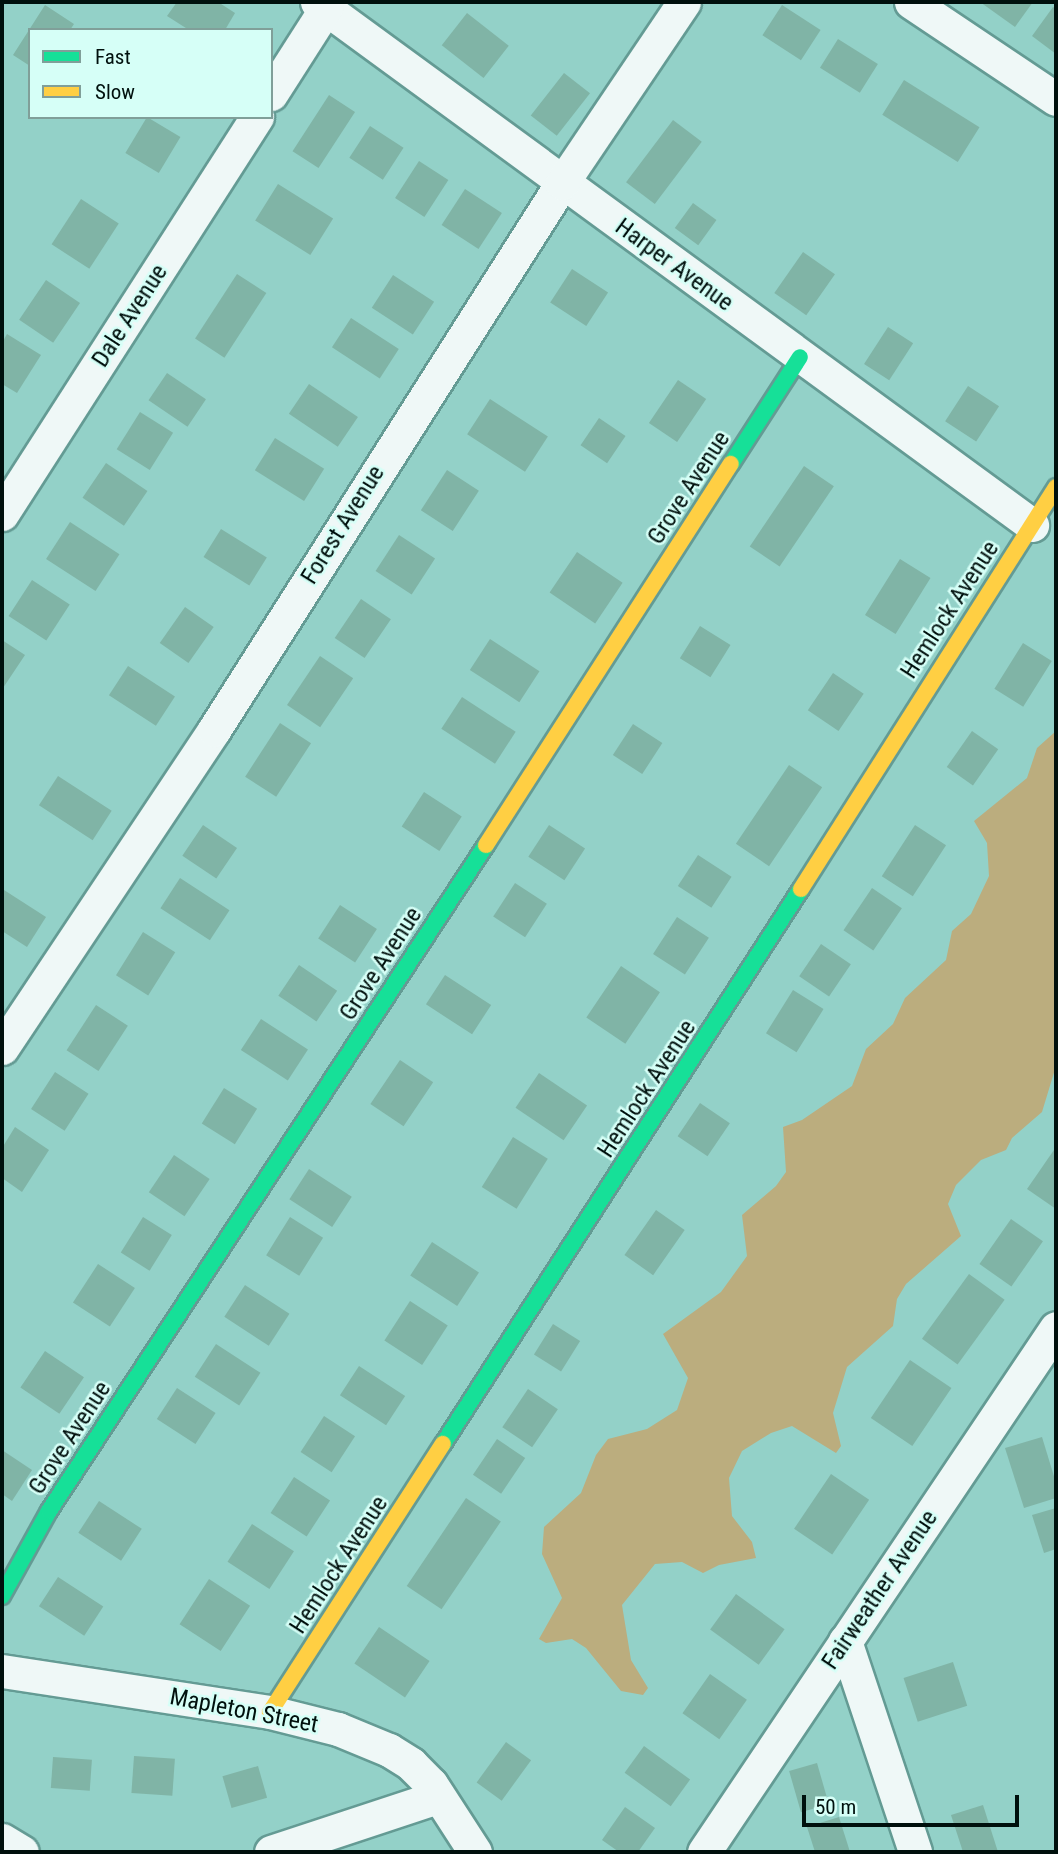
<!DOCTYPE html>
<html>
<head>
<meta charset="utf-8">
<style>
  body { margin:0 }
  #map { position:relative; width:1058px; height:1854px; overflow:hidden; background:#93d1c8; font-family:"Roboto Condensed",sans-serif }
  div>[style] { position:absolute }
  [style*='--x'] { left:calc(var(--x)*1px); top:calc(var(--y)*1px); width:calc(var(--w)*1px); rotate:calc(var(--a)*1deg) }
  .forest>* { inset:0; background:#bbad7e }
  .building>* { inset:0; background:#80b4a6; transform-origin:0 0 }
  .roads { filter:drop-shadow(2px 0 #649b94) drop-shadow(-2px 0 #649b94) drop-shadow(0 2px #649b94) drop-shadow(0 -2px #649b94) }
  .street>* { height:33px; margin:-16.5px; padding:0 16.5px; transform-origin:16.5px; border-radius:16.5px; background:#eff8f7 }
  .fast>* { height:16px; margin:-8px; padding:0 8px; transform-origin:8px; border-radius:8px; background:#16e098 }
  .slow>* { height:16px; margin:-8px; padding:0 8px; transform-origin:8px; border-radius:8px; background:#ffcf43 }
  span { translate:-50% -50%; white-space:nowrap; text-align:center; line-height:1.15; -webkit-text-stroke:5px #d6fff7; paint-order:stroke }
  .street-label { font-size:24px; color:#00100d }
  .frame { position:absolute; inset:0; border:4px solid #00100d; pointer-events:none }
  .legend { position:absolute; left:28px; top:28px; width:245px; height:91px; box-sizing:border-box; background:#d6fff7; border:2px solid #809f99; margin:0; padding:9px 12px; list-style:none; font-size:21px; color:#00100d }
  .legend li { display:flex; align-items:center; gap:14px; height:35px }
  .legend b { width:35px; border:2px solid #809f99 }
  .scale { position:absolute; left:802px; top:1795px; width:217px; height:32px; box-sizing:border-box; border:4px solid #00100d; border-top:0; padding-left:9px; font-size:21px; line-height:24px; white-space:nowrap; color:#00100d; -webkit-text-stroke:5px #d6fff7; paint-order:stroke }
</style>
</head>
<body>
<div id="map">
  <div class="forest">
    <div style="clip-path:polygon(1056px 731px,1056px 1066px,1042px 1112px,1012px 1138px,1006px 1150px,981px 1160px,956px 1185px,948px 1204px,961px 1236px,906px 1284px,897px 1299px,893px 1326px,847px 1367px,833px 1413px,841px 1446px,836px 1453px,792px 1426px,771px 1433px,742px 1451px,729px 1478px,732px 1516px,752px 1542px,756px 1558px,719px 1565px,703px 1573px,682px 1562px,655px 1564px,622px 1605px,631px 1660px,648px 1688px,643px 1695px,621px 1691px,586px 1648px,572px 1639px,546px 1643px,539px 1639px,562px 1598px,542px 1554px,544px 1527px,581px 1493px,596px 1455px,608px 1439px,647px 1429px,677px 1410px,688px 1378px,663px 1334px,721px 1292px,747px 1256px,742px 1215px,776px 1186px,786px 1172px,783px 1127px,802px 1120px,852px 1086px,866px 1049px,893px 1024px,905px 998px,946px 960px,952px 931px,971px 914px,989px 876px,987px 843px,974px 821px,1027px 778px,1037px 748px)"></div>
  </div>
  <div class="building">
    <div style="clip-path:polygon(177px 2px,218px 2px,235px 13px,225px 30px,189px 30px,167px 16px)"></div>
    <div style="clip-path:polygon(980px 2px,1033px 2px,1015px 27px)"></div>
    <div style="clip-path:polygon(45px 5px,74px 24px,70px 30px,30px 30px,30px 66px,13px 55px)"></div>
    <div style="left:782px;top:5px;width:46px;height:36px;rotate:33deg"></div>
    <div style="clip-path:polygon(1053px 7px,1056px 9px,1056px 54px,1032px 36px)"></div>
    <div style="left:467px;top:13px;width:53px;height:41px;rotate:38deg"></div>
    <div style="left:838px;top:39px;width:47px;height:34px;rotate:32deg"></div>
    <div style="left:564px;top:73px;width:33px;height:54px;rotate:38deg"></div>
    <div style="left:904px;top:80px;width:89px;height:41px;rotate:32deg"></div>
    <div style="left:329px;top:95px;width:31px;height:67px;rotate:33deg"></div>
    <div style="left:147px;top:117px;width:39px;height:42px;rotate:31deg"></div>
    <div style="left:673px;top:120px;width:36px;height:78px;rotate:37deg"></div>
    <div style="left:370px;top:126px;width:40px;height:38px;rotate:33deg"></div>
    <div style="left:419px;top:161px;width:35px;height:44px;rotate:33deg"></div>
    <div style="left:278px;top:184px;width:65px;height:43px;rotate:32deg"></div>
    <div style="left:465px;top:189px;width:44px;height:43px;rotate:33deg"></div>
    <div style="left:81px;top:199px;width:45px;height:54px;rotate:33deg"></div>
    <div style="left:693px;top:203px;width:29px;height:31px;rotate:36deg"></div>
    <div style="left:803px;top:252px;width:39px;height:50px;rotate:35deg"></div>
    <div style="left:572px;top:269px;width:43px;height:40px;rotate:33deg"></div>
    <div style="left:237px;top:274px;width:35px;height:77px;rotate:33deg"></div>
    <div style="left:393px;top:275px;width:49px;height:39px;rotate:33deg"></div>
    <div style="left:46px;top:280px;width:41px;height:48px;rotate:34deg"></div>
    <div style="left:351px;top:318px;width:57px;height:35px;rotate:33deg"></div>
    <div style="left:888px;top:327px;width:30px;height:44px;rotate:33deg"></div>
    <div style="clip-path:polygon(7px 334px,41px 355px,17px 393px,2px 384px,2px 343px)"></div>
    <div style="left:167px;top:373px;width:47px;height:33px;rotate:34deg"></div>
    <div style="left:678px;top:380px;width:34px;height:52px;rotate:34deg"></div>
    <div style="left:309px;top:384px;width:59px;height:36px;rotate:34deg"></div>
    <div style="left:968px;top:386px;width:37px;height:42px;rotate:33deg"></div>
    <div style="left:490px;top:399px;width:69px;height:42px;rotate:33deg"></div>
    <div style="left:140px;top:412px;width:39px;height:44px;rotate:32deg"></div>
    <div style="left:599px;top:418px;width:32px;height:33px;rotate:34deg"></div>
    <div style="left:275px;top:438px;width:58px;height:38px;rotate:32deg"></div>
    <div style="left:106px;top:463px;width:50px;height:42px;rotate:34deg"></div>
    <div style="left:804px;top:466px;width:36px;height:97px;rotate:34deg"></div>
    <div style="left:447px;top:470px;width:38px;height:48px;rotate:33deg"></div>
    <div style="left:70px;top:522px;width:59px;height:44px;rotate:33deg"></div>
    <div style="left:221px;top:529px;width:54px;height:33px;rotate:32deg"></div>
    <div style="left:399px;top:535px;width:43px;height:43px;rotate:33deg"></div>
    <div style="left:577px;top:552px;width:55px;height:49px;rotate:34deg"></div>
    <div style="left:900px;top:559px;width:36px;height:66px;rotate:32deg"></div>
    <div style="left:32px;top:580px;width:45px;height:43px;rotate:33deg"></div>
    <div style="left:361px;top:599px;width:36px;height:47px;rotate:34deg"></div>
    <div style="left:185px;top:607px;width:35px;height:44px;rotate:35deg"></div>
    <div style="left:700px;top:626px;width:36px;height:38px;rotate:32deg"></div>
    <div style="left:490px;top:639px;width:59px;height:37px;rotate:33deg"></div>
    <div style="clip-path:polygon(2px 640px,25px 655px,3px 688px,2px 687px)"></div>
    <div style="left:1023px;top:643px;width:34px;height:54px;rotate:32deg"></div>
    <div style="left:320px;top:656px;width:40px;height:59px;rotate:34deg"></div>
    <div style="left:128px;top:666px;width:56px;height:35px;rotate:33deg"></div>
    <div style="left:833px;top:673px;width:37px;height:45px;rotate:34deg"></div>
    <div style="left:462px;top:697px;width:64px;height:38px;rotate:33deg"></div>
    <div style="left:280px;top:723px;width:37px;height:64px;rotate:33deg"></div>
    <div style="left:633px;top:724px;width:35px;height:37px;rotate:33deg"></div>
    <div style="left:972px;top:731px;width:32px;height:44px;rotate:35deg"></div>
    <div style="left:789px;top:765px;width:40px;height:95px;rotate:34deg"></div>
    <div style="left:58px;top:776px;width:64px;height:35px;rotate:33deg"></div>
    <div style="left:424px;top:792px;width:45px;height:41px;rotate:33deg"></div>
    <div style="left:203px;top:825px;width:41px;height:37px;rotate:34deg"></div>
    <div style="left:549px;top:825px;width:43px;height:38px;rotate:33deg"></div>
    <div style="left:915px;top:825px;width:37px;height:61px;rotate:33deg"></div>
    <div style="left:698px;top:855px;width:40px;height:37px;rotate:33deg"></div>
    <div style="left:180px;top:878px;width:59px;height:36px;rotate:33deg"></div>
    <div style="left:515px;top:883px;width:38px;height:40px;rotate:33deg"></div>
    <div style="left:872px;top:888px;width:36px;height:51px;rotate:34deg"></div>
    <div style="clip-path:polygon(4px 890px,46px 917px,27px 947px,2px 931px)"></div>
    <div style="left:340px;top:905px;width:44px;height:40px;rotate:33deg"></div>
    <div style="left:677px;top:917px;width:38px;height:44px;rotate:33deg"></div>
    <div style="left:143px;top:932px;width:38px;height:51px;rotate:32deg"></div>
    <div style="left:821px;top:944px;width:36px;height:39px;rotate:34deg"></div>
    <div style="left:299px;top:965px;width:46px;height:37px;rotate:34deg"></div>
    <div style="left:621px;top:966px;width:47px;height:62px;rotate:34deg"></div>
    <div style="left:445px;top:975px;width:55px;height:35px;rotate:33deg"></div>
    <div style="left:793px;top:990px;width:36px;height:51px;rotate:32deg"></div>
    <div style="left:96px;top:1005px;width:38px;height:54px;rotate:33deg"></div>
    <div style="left:261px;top:1019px;width:56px;height:37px;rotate:33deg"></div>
    <div style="left:400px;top:1060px;width:40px;height:53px;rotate:34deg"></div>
    <div style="left:55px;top:1072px;width:40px;height:44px;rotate:33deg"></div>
    <div style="left:539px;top:1073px;width:58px;height:42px;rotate:34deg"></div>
    <div style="left:224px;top:1088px;width:39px;height:42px;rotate:32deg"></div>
    <div style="left:700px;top:1103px;width:36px;height:40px;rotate:34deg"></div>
    <div style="clip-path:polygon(15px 1127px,49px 1150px,22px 1192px,2px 1178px,2px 1148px)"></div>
    <div style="left:513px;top:1137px;width:41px;height:59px;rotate:32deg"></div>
    <div style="clip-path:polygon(1056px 1147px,1056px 1209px,1027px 1189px)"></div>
    <div style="left:174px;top:1155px;width:43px;height:45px;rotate:34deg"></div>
    <div style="left:309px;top:1169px;width:51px;height:36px;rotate:33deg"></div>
    <div style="left:656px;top:1210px;width:35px;height:55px;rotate:35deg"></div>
    <div style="left:143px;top:1217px;width:34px;height:42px;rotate:32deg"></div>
    <div style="left:290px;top:1217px;width:39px;height:45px;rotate:32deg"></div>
    <div style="left:1011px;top:1219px;width:39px;height:55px;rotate:35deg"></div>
    <div style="left:432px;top:1242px;width:56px;height:40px;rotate:33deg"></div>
    <div style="left:98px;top:1264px;width:44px;height:46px;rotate:33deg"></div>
    <div style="left:969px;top:1274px;width:44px;height:80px;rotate:36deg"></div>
    <div style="left:245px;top:1285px;width:53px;height:38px;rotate:33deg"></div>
    <div style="left:410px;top:1301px;width:45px;height:47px;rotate:33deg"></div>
    <div style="left:553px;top:1324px;width:32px;height:36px;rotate:32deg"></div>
    <div style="left:216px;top:1344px;width:53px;height:39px;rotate:33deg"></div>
    <div style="left:45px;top:1351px;width:47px;height:44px;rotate:34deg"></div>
    <div style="left:910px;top:1360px;width:50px;height:70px;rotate:34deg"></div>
    <div style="left:359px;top:1366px;width:55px;height:35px;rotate:33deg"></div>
    <div style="left:177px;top:1388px;width:46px;height:37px;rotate:33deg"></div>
    <div style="left:528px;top:1389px;width:36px;height:46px;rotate:34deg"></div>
    <div style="left:324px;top:1416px;width:37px;height:43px;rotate:33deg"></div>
    <div style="clip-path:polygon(1042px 1437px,1056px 1483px,1056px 1498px,1024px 1508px,1005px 1448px)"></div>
    <div style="left:497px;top:1439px;width:34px;height:43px;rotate:34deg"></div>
    <div style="clip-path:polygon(2px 1450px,32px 1470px,12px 1501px,2px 1494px)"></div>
    <div style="left:831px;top:1474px;width:46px;height:66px;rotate:34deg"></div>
    <div style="left:294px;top:1477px;width:43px;height:43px;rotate:33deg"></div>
    <div style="left:466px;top:1498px;width:42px;height:106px;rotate:34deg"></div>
    <div style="left:99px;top:1501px;width:51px;height:38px;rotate:33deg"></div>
    <div style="clip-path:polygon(1056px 1508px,1056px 1549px,1044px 1553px,1032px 1515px)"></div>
    <div style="left:252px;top:1524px;width:50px;height:45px;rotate:33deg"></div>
    <div style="left:58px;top:1577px;width:54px;height:35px;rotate:33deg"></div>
    <div style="left:209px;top:1579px;width:49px;height:54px;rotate:33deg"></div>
    <div style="left:736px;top:1594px;width:60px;height:44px;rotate:36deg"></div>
    <div style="left:379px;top:1627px;width:61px;height:44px;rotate:34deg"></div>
    <div style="left:953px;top:1662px;width:46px;height:52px;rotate:72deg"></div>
    <div style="left:710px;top:1674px;width:45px;height:48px;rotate:35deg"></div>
    <div style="left:506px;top:1742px;width:31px;height:50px;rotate:36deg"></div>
    <div style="left:644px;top:1746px;width:57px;height:33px;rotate:36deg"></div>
    <div style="left:134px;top:1756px;width:41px;height:37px;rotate:4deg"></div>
    <div style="left:53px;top:1757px;width:39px;height:31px;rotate:4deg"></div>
    <div style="left:817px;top:1763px;width:43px;height:29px;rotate:74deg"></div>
    <div style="left:258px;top:1766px;width:33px;height:37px;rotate:74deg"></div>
    <div style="clip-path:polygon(983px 1805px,998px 1852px,963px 1852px,951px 1815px)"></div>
    <div style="clip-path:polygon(625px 1807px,655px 1828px,638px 1852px,619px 1852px,602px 1840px)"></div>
    <div style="clip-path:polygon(839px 1817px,850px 1852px,815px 1852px,807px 1827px)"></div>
  </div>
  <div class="roads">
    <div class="street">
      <div style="--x:317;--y:2;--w:886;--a:36.18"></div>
      <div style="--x:911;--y:2;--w:174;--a:33.8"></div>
      <div style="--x:271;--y:94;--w:102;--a:-57.4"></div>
      <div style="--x:2;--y:514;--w:472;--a:-57.3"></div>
      <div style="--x:2;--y:1048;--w:382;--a:-56.3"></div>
      <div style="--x:214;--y:730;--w:648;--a:-57.54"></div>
      <div style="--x:562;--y:183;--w:218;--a:-56"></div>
      <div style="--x:845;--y:1641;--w:222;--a:71.6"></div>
      <div style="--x:2;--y:1671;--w:271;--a:8.7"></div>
      <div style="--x:270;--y:1712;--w:70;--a:14"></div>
      <div style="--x:338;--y:1729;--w:55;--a:22.4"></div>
      <div style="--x:389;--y:1750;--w:26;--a:32"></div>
      <div style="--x:411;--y:1764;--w:28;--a:45"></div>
      <div style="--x:431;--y:1784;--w:81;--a:57.1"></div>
      <div style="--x:2;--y:1840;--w:23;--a:31"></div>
      <div style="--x:271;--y:1852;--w:175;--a:-18.3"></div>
      <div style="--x:704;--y:1852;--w:631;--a:-56.11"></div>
    </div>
    <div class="fast">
      <div style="--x:731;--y:464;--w:127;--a:-57.2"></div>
      <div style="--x:443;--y:1444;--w:660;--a:-57.18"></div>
      <div style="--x:2;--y:1596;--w:97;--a:-61.1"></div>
      <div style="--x:49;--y:1511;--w:797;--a:-56.73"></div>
    </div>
    <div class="slow">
      <div style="--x:486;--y:845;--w:453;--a:-57.3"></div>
      <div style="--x:801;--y:889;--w:476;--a:-57.6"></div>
      <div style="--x:270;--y:1712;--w:319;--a:-57.2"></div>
    </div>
  </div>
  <div class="street-label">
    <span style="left:674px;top:265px;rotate:36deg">Harper Avenue</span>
    <span style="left:130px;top:316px;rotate:-57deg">Dale Avenue</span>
    <span style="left:689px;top:488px;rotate:-57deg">Grove Avenue</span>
    <span style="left:343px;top:525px;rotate:-58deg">Forest Avenue</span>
    <span style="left:950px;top:610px;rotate:-57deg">Hemlock Avenue</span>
    <span style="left:381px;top:964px;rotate:-57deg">Grove Avenue</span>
    <span style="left:647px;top:1089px;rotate:-57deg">Hemlock Avenue</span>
    <span style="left:70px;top:1438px;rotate:-57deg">Grove Avenue</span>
    <span style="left:339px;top:1565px;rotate:-57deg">Hemlock Avenue</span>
    <span style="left:880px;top:1590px;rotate:-56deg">Fairweather Avenue</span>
    <span style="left:244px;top:1711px;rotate:11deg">Mapleton Street</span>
  </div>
  <div class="frame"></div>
  <ul class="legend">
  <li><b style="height:9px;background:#16e098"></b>Fast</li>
  <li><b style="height:9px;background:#ffcf43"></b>Slow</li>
  </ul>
  <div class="scale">50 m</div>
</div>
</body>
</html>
